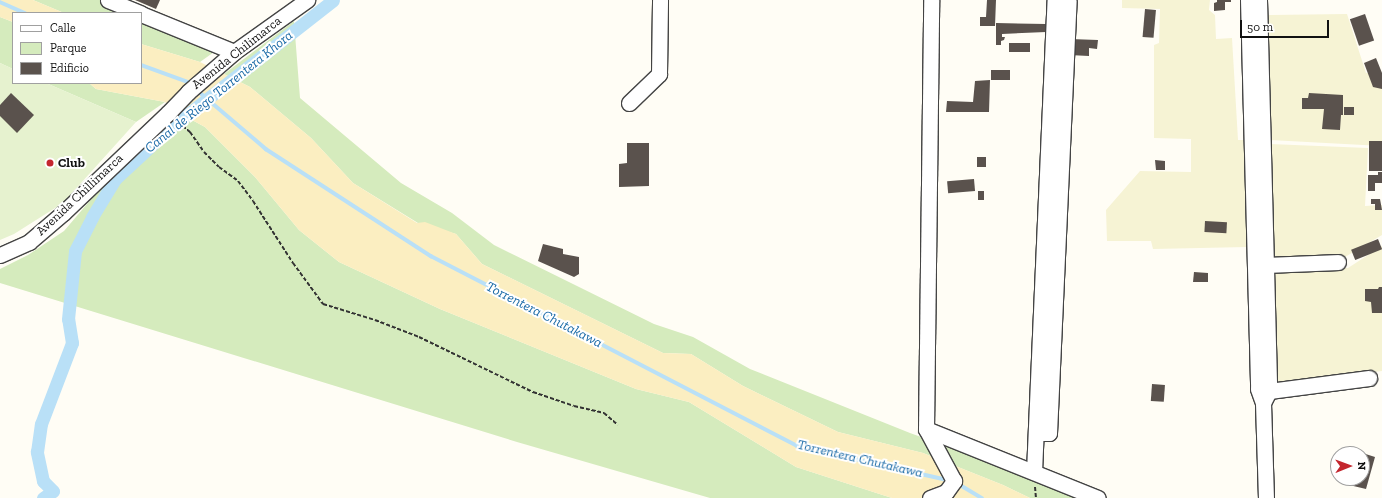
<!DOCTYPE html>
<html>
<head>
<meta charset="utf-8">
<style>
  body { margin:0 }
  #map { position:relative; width:1382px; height:498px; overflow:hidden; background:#fffdf5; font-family:"Zilla Slab",serif }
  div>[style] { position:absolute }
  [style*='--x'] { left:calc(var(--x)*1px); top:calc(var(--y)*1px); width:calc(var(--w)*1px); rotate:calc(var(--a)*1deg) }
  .farmland>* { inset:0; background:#f6f3d4 }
  .green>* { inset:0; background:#d5ebbd }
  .sand>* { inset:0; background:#fbeec1 }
  .pitch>* { inset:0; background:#e6f2cf }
  .stream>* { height:3.5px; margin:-1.75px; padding:0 1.75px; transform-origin:1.75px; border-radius:1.75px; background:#b9e0f7 }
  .canal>* { height:13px; margin:-6.5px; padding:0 6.5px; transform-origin:6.5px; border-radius:6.5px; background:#b9e0f7 }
  .building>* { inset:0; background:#5a524d; transform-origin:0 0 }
  .path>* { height:2px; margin-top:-1px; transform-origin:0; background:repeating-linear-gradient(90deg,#333 0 4px,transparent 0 6px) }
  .roads { filter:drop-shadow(1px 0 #444) drop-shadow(-1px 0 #444) drop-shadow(0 1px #444) drop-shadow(0 -1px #444) }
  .minor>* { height:15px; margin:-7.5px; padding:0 7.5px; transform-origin:7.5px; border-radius:7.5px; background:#fff }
  .dots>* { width:11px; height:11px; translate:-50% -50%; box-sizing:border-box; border:2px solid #fff; border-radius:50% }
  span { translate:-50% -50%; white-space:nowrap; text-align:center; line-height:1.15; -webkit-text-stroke:4px #fff; paint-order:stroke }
  .street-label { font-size:13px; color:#111 }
  .poi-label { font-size:13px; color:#111; font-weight:700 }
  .left { translate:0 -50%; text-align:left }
  .water-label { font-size:14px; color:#1768a6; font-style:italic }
  .legend { position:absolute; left:12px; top:12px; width:130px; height:72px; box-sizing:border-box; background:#fff; border:1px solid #a0a0a0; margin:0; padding:5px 7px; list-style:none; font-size:12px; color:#111 }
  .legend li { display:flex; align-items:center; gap:8px; height:20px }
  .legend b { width:20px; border:1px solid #a0a0a0 }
  .north { position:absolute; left:1330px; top:446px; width:40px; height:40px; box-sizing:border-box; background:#fff; border:1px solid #a0a0a0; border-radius:50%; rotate:89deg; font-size:11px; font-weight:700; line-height:16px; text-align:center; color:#111 }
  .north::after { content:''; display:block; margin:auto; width:14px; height:18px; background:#c4262e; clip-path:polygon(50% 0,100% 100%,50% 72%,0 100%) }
  .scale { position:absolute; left:1240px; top:20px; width:89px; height:18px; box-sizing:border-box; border:2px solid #111; border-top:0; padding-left:5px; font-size:12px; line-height:14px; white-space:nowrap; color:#111; -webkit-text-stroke:3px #fff; paint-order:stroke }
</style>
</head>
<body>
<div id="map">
  <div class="farmland">
    <div style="clip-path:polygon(1122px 0,1210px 0,1209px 10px,1215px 15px,1216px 39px,1232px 38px,1238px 140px,1247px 140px,1247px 247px,1153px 249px,1151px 241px,1107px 241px,1106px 210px,1140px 171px,1191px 172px,1191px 139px,1154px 138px,1154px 45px,1159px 43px,1160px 9px,1122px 8px)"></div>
    <div style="clip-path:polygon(1347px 14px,1366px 73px,1382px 73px,1382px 146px,1269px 140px,1267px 15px)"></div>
    <div style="clip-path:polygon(1270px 144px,1368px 148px,1365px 206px,1382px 205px,1382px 235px,1345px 257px,1272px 258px)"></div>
    <div style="clip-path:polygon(1382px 246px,1382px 371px,1277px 384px,1272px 269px,1348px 268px)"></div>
  </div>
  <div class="green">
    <div style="clip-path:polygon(33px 0,113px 0,228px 42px,200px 62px,141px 44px,141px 13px,64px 13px)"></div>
    <div style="clip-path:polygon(0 17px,13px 22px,13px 69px,0 63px)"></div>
    <div style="clip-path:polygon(294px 21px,300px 98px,401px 183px,452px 213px,494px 245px,654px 324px,693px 337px,750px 369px,910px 433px,1001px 466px,1076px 498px,1030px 498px,1003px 485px,923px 453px,838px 432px,743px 386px,691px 354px,663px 353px,482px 264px,456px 234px,418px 223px,353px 183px,311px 138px,250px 87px,224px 74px)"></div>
    <div style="clip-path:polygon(46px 83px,89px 83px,96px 89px,165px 102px,136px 122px)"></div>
    <div style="clip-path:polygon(179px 113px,205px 127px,255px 177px,299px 230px,339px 262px,440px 309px,636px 389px,689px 402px,796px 467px,892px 498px,710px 498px,517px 442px,0 283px,0 269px,28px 255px,64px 231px,111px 176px)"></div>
  </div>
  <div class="sand">
    <div style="clip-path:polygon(0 0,33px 0,64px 13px,13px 13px,13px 22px,0 17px)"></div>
    <div style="clip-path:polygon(141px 44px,200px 62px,250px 87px,311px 138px,353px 183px,417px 223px,425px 222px,456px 234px,482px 264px,663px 353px,691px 354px,743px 386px,838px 432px,923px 453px,1003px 485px,1030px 498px,892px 498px,796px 467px,689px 402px,636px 389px,440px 309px,339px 262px,299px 230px,255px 177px,205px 127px,179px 113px,165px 102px,96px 89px,89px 83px,141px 83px)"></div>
  </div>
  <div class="pitch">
    <div style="clip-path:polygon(0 63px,13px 69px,13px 83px,46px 83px,136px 122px,63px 203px,14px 234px,0 240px)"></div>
  </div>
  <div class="stream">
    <div style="--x:0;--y:2;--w:27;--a:24"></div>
    <div style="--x:141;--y:65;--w:50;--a:19.9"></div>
    <div style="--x:188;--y:82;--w:4;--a:45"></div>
    <div style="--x:197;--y:90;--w:91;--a:40.5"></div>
    <div style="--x:266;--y:149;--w:197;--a:33"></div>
    <div style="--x:431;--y:256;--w:412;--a:27.4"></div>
    <div style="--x:797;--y:446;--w:155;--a:12.7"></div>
    <div style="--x:957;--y:483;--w:29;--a:31"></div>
  </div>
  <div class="canal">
    <div style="--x:43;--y:498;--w:12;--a:-35"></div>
    <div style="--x:53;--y:491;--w:14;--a:-135"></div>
    <div style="--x:43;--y:481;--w:30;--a:-102"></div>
    <div style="--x:37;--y:452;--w:28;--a:-82"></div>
    <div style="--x:41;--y:424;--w:87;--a:-69.1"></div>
    <div style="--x:72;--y:343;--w:24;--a:-99"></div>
    <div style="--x:68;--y:319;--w:68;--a:-84.1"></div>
    <div style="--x:75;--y:251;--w:38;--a:-63"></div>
    <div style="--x:92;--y:217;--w:44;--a:-58.8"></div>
    <div style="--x:115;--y:179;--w:75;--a:-42.8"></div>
    <div style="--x:170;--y:128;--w:207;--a:-38.1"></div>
  </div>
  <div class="building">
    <div style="clip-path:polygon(135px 0,160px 0,156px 9px)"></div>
    <div style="clip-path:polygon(987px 0,996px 0,995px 26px,980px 26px,980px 17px,986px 17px)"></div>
    <div style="clip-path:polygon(1217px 0,1231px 0,1231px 2px,1225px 2px,1225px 10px,1214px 11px,1214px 3px,1217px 2px)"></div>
    <div style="left:1145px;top:9px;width:11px;height:28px;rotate:5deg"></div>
    <div style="left:1365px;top:14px;width:28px;height:16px;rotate:71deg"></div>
    <div style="clip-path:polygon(996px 23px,1046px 24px,1046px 32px,1002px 34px,1002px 37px,1005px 37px,1004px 40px,1001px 41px,1001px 45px,996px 45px)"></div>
    <div style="clip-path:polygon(1070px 39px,1098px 40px,1097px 49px,1089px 48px,1089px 56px,1069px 55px)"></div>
    <div style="left:1009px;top:43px;width:21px;height:9px"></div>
    <div style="clip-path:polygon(1376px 58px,1382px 73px,1382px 89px,1373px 87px,1364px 63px)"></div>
    <div style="left:991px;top:70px;width:19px;height:10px"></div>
    <div style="clip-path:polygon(990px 80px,989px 112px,946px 112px,947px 101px,973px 102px,975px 81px)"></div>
    <div style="clip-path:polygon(11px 93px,34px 115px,17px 133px,0 116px,0 105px)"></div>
    <div style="clip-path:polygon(1309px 93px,1343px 95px,1343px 115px,1341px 115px,1340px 130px,1322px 129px,1324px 109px,1302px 109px,1302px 98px,1308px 98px)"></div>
    <div style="left:1344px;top:107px;width:10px;height:8px"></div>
    <div style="left:1369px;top:141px;width:13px;height:30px"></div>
    <div style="clip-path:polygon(627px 143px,649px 143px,649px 186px,619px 187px,619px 164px,627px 163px)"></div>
    <div style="left:986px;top:157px;width:10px;height:9px;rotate:90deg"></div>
    <div style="clip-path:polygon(1155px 160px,1165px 161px,1165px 170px,1156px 170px)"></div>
    <div style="clip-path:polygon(1378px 172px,1382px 172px,1382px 183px,1375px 183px,1375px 191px,1368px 191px,1368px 175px,1378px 175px)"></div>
    <div style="left:974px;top:179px;width:12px;height:27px;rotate:85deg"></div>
    <div style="left:978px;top:191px;width:6px;height:9px"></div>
    <div style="clip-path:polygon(1371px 199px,1380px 199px,1382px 210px,1375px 210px,1375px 204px,1371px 204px)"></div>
    <div style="left:1205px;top:221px;width:22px;height:11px;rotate:3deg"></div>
    <div style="left:1378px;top:239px;width:11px;height:29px;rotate:68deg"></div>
    <div style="clip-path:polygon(543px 244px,563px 249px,563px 254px,579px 257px,579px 274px,574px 277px,538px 261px)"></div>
    <div style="clip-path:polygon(1194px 272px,1208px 273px,1208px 282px,1193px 282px)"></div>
    <div style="clip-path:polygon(1379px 287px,1382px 287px,1382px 313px,1372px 313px,1371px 302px,1365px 301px,1365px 289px,1378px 289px)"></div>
    <div style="left:1152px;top:384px;width:13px;height:17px;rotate:4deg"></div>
    <div style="clip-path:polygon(1353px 450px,1375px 457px,1366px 489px,1345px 484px,1346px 478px,1362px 478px,1362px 454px,1348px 454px)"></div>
  </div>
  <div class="path">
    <div style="--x:178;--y:122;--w:16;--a:40"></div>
    <div style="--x:190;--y:132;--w:24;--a:55"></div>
    <div style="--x:204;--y:152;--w:21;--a:45"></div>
    <div style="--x:219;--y:167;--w:24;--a:36"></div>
    <div style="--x:238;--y:181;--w:25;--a:53"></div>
    <div style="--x:253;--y:201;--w:74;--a:57.2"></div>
    <div style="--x:293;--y:263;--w:51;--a:53.8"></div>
    <div style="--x:323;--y:304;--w:54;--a:17.1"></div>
    <div style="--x:375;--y:320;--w:47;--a:21.1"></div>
    <div style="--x:419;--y:337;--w:127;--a:25.8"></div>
    <div style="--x:533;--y:392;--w:43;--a:18.9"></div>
    <div style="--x:574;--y:406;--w:31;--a:13"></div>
    <div style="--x:604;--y:413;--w:18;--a:41"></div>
    <div style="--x:1035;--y:487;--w:11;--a:85"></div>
  </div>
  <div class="roads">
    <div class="minor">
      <div style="--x:108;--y:0;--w:35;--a:22"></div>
      <div style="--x:1248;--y:0;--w:389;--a:88.5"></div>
      <div style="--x:1258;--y:389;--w:15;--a:70"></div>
      <div style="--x:1263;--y:403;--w:95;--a:88.2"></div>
      <div style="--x:1259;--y:0;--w:391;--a:88.5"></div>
      <div style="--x:1269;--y:391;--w:13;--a:117"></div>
      <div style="--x:141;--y:14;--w:100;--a:22.2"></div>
      <div style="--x:629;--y:103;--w:42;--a:-44"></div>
      <div style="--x:659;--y:74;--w:74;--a:-89.2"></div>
      <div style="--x:0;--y:255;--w:32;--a:-24"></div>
      <div style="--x:29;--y:242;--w:45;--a:-40.5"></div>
      <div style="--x:63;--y:213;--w:145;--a:-43.6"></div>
      <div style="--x:168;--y:113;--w:29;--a:-46"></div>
      <div style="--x:188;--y:92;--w:61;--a:-41"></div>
      <div style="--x:234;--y:52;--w:90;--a:-35.5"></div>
      <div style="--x:1267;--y:265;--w:71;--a:-2.4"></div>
      <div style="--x:1269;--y:391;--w:101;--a:-7.4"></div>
      <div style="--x:926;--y:429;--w:185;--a:21.9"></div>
      <div style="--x:1036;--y:433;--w:13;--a:0"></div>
      <div style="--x:1049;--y:433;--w:433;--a:-87.4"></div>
      <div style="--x:1034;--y:472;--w:472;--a:-87.5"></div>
      <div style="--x:930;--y:498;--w:17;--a:-21"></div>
      <div style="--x:946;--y:492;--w:14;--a:-54"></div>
      <div style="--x:954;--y:481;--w:59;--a:-118.3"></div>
      <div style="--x:926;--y:429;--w:429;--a:-89.3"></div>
    </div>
  </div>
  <div class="dots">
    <div style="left:50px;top:163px;background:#c4262e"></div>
  </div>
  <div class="street-label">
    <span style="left:237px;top:53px;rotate:-38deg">Avenida Chilimarca</span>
    <span style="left:80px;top:195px;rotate:-43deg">Avenida Chillimarca</span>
  </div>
  <div class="poi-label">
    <span class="left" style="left:58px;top:163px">Club</span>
  </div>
  <div class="water-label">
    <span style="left:219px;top:92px;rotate:-39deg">Canal de Riego Torrentera Khora</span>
    <span style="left:544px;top:315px;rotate:27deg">Torrentera Chutakawa</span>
    <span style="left:860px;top:459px;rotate:13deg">Torrentera Chutakawa</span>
  </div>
  <ul class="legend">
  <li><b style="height:5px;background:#fff"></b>Calle</li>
  <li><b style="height:11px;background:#d5ebbd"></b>Parque</li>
  <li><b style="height:11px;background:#5a524d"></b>Edificio</li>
  </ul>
  <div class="north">N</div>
  <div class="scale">50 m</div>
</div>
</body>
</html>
